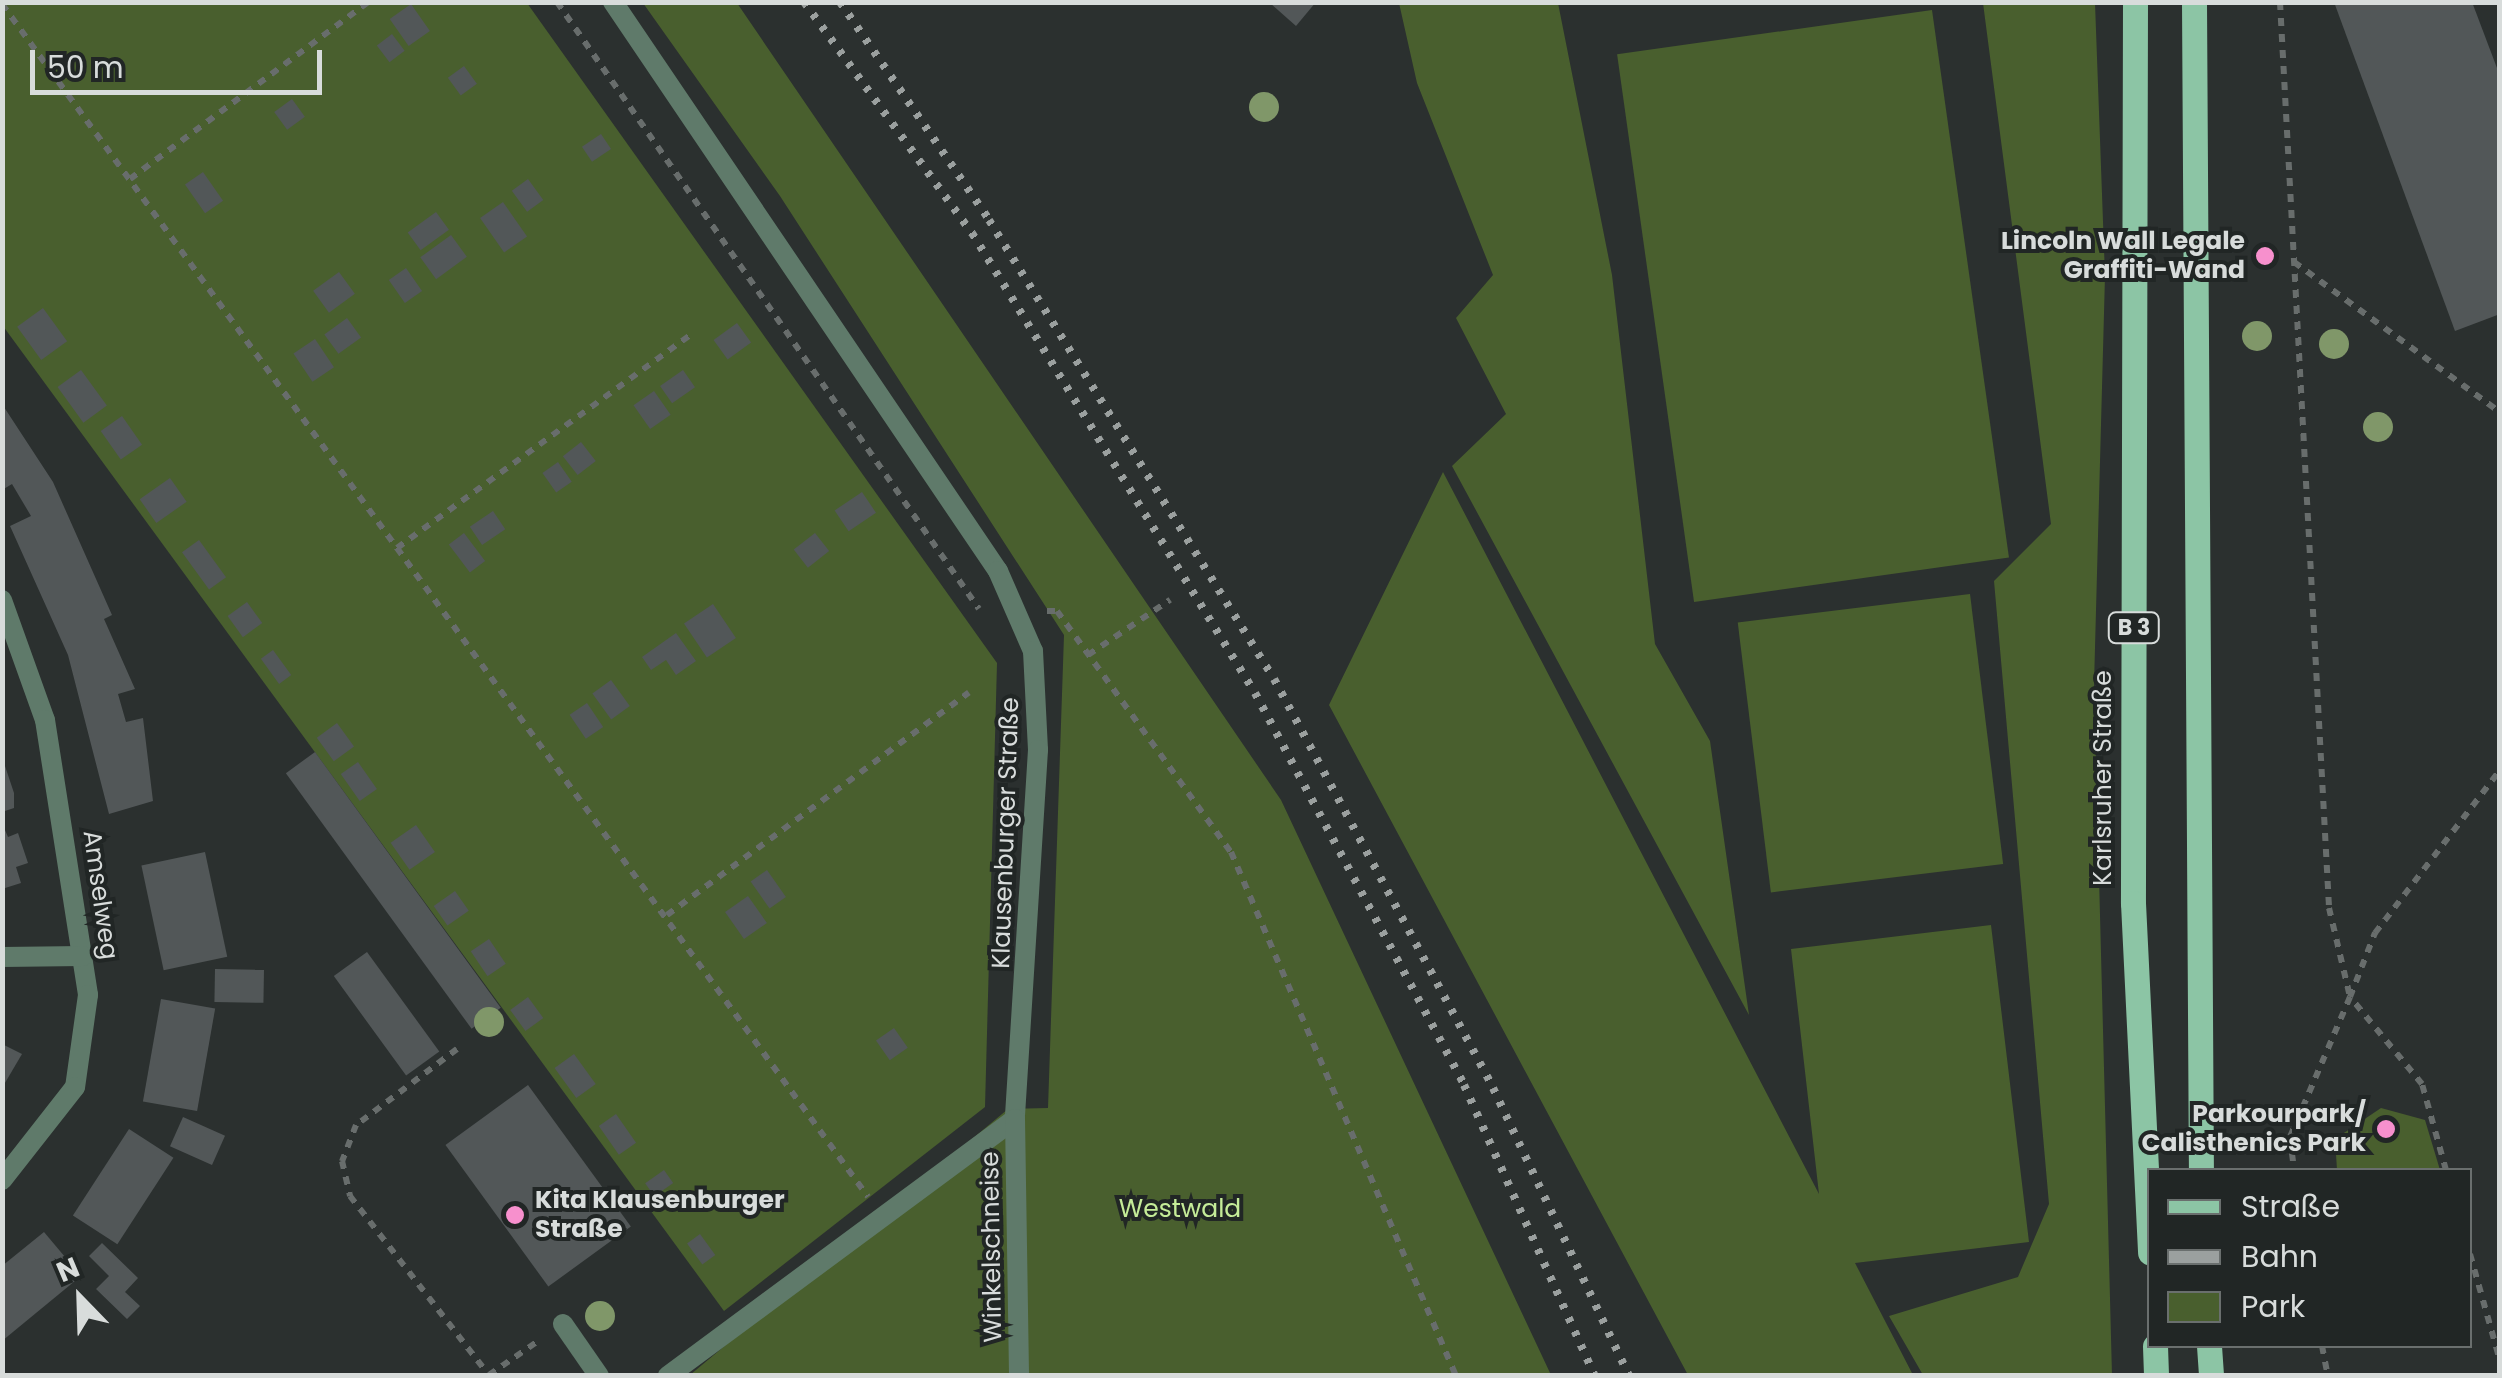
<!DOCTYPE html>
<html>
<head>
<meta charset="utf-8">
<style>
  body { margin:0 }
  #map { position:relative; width:2502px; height:1378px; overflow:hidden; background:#2b302f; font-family:Poppins,sans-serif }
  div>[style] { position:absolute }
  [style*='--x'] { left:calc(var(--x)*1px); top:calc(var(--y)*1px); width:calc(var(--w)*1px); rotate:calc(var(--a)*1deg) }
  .green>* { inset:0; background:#495f2e; transform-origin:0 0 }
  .building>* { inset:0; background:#525758; transform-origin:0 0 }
  .path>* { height:6px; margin-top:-3px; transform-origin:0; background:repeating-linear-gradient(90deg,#686d6c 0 8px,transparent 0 16px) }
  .lane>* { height:20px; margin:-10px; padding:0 10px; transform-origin:10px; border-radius:10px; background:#5f7a6a }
  .street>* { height:20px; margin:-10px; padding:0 10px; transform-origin:10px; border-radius:10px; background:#5f7a6a }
  .primary>* { height:25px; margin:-12.5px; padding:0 12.5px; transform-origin:12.5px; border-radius:12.5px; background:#8cc5a5 }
  .rail>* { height:8px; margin-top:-4px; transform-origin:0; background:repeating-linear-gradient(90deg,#9ba09f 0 5px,transparent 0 15px) }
  .trees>* { width:30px; height:30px; margin:-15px; border-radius:50%; background:#809769 }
  .dots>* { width:28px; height:28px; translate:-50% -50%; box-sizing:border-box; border:5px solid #212625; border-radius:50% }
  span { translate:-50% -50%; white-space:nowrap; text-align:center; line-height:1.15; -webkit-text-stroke:8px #212625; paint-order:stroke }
  .shield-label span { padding:2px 8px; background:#212625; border:2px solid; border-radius:8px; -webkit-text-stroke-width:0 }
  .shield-label { font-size:22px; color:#d8dcdb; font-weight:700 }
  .poi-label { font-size:25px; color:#d8dcdb; font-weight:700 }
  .right { translate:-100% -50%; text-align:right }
  .left { translate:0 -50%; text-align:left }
  .street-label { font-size:25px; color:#d8dcdb }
  .park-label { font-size:25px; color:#c5ec98 }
  .frame { position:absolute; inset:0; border:5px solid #d8dcdb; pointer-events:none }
  .legend { position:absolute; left:2147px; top:1168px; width:325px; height:180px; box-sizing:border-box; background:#212625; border:2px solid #6a6f6e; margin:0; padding:12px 18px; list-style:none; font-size:30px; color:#d8dcdb }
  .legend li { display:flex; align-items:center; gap:20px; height:50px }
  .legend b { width:50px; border:2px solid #6a6f6e }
  .north { position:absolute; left:30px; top:1248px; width:100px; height:100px; -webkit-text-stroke:8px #212625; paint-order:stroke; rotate:337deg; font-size:28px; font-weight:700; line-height:40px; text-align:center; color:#d8dcdb }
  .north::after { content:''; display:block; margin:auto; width:35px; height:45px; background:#d8dcdb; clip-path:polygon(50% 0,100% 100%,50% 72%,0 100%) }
  .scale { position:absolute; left:30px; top:50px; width:292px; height:45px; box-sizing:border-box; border:5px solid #d8dcdb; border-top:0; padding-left:12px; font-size:30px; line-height:35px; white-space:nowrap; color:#d8dcdb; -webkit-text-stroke:8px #212625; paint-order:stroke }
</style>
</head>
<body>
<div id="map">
  <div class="green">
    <div style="clip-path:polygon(2px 3px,527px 3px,997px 663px,985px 1107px,724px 1311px,3px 326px)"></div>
    <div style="clip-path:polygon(643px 3px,737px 3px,1281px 800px,1551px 1375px,690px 1375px,1008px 1109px,1048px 1108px,1064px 635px,780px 196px)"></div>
    <div style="clip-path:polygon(1399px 3px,1558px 3px,1612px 275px,1655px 644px,1710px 741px,1749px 1015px,1452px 466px,1506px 414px,1456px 318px,1493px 275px,1417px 83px)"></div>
    <div style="clip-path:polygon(1983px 3px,2095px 3px,2105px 276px,2094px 685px,2112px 1375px,1923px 1375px,1889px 1316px,2018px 1277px,2049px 1204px,1994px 581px,2051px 524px)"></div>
    <div style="left:1932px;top:10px;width:553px;height:318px;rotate:82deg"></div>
    <div style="clip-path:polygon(1443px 472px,1819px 1194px,1791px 949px,1991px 925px,2029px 1242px,1855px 1263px,1913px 1375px,1688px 1375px,1329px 705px)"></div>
    <div style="left:1970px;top:594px;width:272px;height:234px;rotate:83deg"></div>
    <div style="clip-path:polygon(2381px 1108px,2425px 1120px,2440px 1170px,2337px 1170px,2335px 1139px)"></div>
  </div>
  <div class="building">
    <div style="clip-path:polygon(1269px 2px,1316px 2px,1296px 26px)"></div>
    <div style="clip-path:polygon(2334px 2px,2472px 2px,2500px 76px,2500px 314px,2455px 331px)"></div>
    <div style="left:411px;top:4px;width:33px;height:26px;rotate:55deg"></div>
    <div style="left:392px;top:34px;width:21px;height:19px;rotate:53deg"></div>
    <div style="left:464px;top:66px;width:22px;height:20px;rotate:54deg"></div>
    <div style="left:292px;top:99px;width:22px;height:22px;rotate:54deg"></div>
    <div style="left:601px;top:134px;width:18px;height:23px;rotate:56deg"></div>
    <div style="left:203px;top:172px;width:35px;height:22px;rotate:55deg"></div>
    <div style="left:528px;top:179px;width:26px;height:20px;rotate:54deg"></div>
    <div style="left:503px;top:202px;width:42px;height:28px;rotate:55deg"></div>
    <div style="left:436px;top:212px;width:22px;height:35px;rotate:54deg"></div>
    <div style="left:451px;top:235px;width:27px;height:38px;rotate:54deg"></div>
    <div style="left:406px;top:268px;width:28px;height:21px;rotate:55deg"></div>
    <div style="left:339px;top:272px;width:27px;height:32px;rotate:54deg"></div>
    <div style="left:43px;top:308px;width:41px;height:32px;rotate:54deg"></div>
    <div style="left:347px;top:318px;width:24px;height:28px;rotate:54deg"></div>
    <div style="left:737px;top:323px;width:24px;height:29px;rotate:54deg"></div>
    <div style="left:315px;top:339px;width:34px;height:26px;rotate:56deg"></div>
    <div style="left:81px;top:370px;width:44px;height:29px;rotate:54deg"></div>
    <div style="left:683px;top:370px;width:21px;height:28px;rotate:55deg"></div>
    <div style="left:654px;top:391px;width:29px;height:25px;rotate:55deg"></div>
    <div style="clip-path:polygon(2px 404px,53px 482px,112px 615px,104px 619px,135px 689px,118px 694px,126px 722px,143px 718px,153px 801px,109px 814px,68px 655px,10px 526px,31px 516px,12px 484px,2px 490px)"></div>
    <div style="left:122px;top:416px;width:35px;height:26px;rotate:55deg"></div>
    <div style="left:581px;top:442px;width:24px;height:23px;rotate:52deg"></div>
    <div style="left:558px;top:462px;width:24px;height:19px;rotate:55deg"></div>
    <div style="left:170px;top:478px;width:29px;height:37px;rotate:55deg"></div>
    <div style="left:862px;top:492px;width:25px;height:33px;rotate:56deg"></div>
    <div style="left:493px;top:511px;width:22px;height:28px;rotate:56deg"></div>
    <div style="left:464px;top:533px;width:35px;height:19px;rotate:53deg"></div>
    <div style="left:815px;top:533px;width:23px;height:27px;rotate:52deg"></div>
    <div style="left:199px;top:540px;width:46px;height:21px;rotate:54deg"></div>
    <div style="left:247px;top:602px;width:26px;height:24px;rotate:54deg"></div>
    <div style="left:713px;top:604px;width:41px;height:35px;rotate:56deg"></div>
    <div style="clip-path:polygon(676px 633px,696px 661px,676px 675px,666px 660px,651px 670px,642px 657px)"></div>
    <div style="left:273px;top:650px;width:31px;height:15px;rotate:54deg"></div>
    <div style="left:611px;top:680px;width:32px;height:23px;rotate:54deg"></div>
    <div style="left:587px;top:703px;width:29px;height:21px;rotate:56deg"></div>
    <div style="left:337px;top:723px;width:29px;height:25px;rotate:54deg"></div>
    <div style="left:315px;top:752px;width:316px;height:36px;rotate:54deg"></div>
    <div style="clip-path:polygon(2px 757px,14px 793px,14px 808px,2px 812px)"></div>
    <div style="left:358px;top:762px;width:33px;height:21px;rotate:55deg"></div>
    <div style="clip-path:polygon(2px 823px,8px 837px,18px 833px,28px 863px,16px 867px,21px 883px,2px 889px)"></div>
    <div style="left:416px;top:825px;width:33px;height:31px;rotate:55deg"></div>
    <div style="left:205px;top:852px;width:107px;height:65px;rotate:78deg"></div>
    <div style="left:767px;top:870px;width:33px;height:20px;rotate:55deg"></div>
    <div style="left:455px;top:891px;width:24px;height:26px;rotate:55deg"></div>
    <div style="left:748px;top:896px;width:33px;height:28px;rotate:55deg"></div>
    <div style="left:489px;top:939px;width:30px;height:22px;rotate:56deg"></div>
    <div style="left:367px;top:952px;width:123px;height:41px;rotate:54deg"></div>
    <div style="left:215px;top:969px;width:49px;height:33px;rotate:1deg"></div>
    <div style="left:528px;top:997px;width:26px;height:22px;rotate:54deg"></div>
    <div style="left:161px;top:999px;width:55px;height:104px;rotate:10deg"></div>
    <div style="left:894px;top:1028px;width:24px;height:22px;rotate:55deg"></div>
    <div style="clip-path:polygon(2px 1044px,22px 1054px,2px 1088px)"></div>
    <div style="left:574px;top:1054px;width:37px;height:24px;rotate:54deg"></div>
    <div style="left:528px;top:1085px;width:175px;height:102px;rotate:54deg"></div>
    <div style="left:616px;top:1114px;width:35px;height:21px;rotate:55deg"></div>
    <div style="left:183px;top:1117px;width:46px;height:32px;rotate:24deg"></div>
    <div style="left:129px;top:1129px;width:53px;height:103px;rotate:33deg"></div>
    <div style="left:664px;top:1170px;width:16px;height:23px;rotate:55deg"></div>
    <div style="clip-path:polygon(44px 1232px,81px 1276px,2px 1341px,2px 1266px)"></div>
    <div style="left:700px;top:1234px;width:26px;height:16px;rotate:54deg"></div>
    <div style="clip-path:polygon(102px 1243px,138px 1278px,125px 1292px,140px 1306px,127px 1319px,96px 1289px,109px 1276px,89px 1256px)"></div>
  </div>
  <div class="path">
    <div style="--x:557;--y:2;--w:739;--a:55.19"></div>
    <div style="--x:2280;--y:2;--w:907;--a:86.9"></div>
    <div style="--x:2329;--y:908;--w:91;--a:76.7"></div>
    <div style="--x:2350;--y:997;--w:152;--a:113.2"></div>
    <div style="--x:2290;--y:1137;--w:33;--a:83"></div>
    <div style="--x:2;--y:4;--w:1474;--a:54.02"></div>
    <div style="--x:130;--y:179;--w:297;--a:-36.6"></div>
    <div style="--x:2294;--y:262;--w:255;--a:36.1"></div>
    <div style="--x:397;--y:548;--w:361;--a:-36"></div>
    <div style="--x:1047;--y:611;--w:10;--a:0"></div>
    <div style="--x:1057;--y:611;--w:297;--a:54.2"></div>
    <div style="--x:1231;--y:852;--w:570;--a:66.76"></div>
    <div style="--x:1088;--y:655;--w:99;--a:-33.9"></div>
    <div style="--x:667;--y:915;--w:375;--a:-36.4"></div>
    <div style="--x:457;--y:1049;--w:126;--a:143"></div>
    <div style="--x:356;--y:1125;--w:39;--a:111"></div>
    <div style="--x:342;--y:1161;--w:36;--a:77"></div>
    <div style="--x:350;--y:1196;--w:227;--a:52.2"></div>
    <div style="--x:489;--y:1375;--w:63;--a:-34.7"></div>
    <div style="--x:2446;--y:1170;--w:89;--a:-105.6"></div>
    <div style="--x:2422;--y:1084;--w:113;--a:-129.6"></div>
    <div style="--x:2350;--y:997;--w:69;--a:-68.7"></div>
    <div style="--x:2375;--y:933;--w:205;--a:-52.5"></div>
    <div style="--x:2470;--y:1254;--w:111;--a:74.3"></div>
    <div style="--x:2322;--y:1346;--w:31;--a:79"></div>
  </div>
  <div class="lane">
    <div style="--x:563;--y:1324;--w:63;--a:55.3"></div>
  </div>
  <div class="street">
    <div style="--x:613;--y:2;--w:687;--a:55.92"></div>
    <div style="--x:998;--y:571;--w:87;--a:66.4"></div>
    <div style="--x:1033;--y:651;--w:99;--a:87.1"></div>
    <div style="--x:1038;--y:750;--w:370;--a:93.6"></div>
    <div style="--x:1015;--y:1119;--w:432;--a:143.5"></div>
    <div style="--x:2;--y:600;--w:127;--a:70.3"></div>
    <div style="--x:45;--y:720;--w:278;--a:81.1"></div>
    <div style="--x:88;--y:995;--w:93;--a:98"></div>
    <div style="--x:75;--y:1087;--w:118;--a:128.1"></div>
    <div style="--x:2;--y:957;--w:81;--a:-0.7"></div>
    <div style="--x:1015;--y:1119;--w:257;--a:89.1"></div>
  </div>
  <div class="primary">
    <div style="--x:2135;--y:2;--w:901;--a:90.13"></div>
    <div style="--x:2133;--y:903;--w:350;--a:87.2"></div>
    <div style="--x:2194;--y:2;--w:1168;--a:89.66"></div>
    <div style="--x:2155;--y:1346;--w:30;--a:88"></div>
    <div style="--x:2209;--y:1346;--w:30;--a:86"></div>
  </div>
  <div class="rail">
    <div style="--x:804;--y:2;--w:286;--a:54"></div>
    <div style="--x:972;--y:233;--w:540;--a:58.4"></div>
    <div style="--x:1255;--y:693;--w:444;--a:61.9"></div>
    <div style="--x:1464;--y:1085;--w:319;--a:65.8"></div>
    <div style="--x:840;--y:2;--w:264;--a:55.6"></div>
    <div style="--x:989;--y:220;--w:540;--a:58.16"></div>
    <div style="--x:1274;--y:679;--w:464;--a:61.8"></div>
    <div style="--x:1493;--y:1088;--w:318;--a:64.7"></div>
  </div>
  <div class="trees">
    <div style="left:1264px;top:107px"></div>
    <div style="left:2257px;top:336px"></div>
    <div style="left:2334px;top:344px"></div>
    <div style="left:2378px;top:427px"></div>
    <div style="left:489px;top:1022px"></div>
    <div style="left:600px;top:1316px"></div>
  </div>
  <div class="dots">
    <div style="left:2265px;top:256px;background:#f790cd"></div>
    <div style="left:2386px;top:1129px;background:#f790cd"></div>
    <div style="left:515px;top:1215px;background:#f790cd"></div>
  </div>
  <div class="shield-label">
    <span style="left:2134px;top:628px">B 3</span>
  </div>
  <div class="poi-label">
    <span class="right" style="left:2245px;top:256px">Lincoln Wall Legale<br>Graffiti-Wand</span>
    <span class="right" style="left:2366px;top:1129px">Parkourpark/<br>Calisthenics Park</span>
    <span class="left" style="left:535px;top:1215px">Kita Klausenburger<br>Straße</span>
  </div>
  <div class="street-label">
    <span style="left:2103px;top:778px;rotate:-90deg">Karlsruher Straße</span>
    <span style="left:1006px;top:833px;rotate:-88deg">Klausenburger Straße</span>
    <span style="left:100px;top:895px;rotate:82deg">Amselweg</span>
    <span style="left:992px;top:1247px;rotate:-91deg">Winkelschneise</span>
  </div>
  <div class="park-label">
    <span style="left:1180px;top:1209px">Westwald</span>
  </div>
  <div class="frame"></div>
  <ul class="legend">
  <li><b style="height:12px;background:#8cc5a5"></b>Straße</li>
  <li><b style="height:12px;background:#9ba09f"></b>Bahn</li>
  <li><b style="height:28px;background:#495f2e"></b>Park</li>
  </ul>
  <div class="north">N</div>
  <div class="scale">50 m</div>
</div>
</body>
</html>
